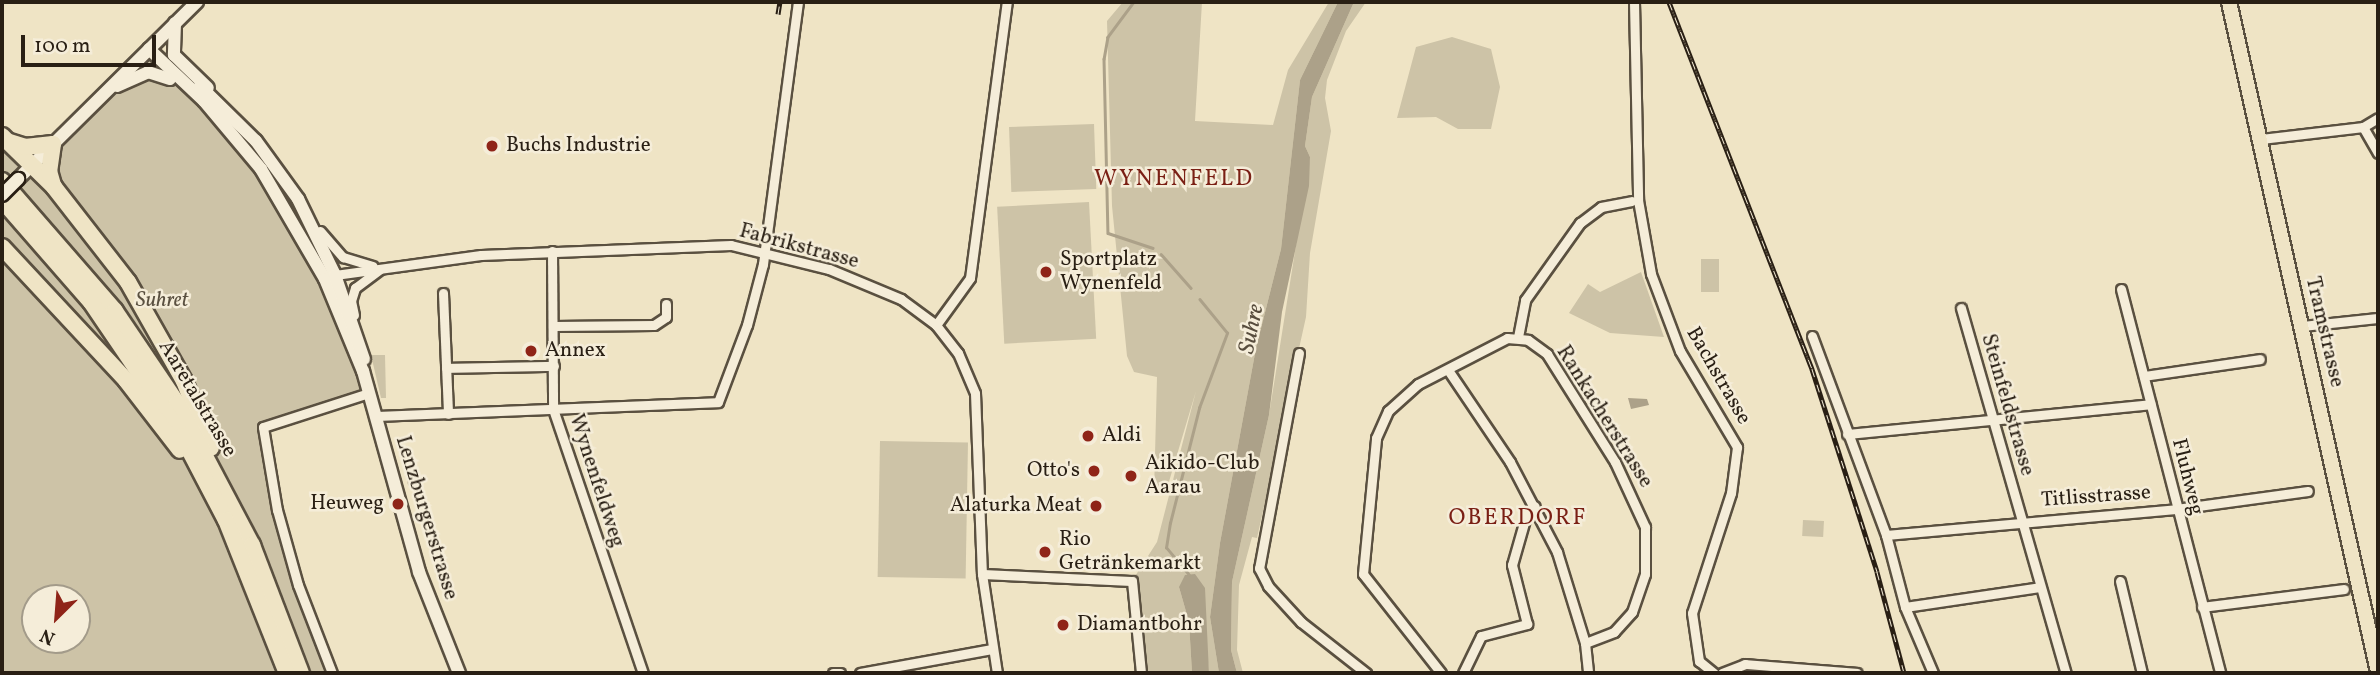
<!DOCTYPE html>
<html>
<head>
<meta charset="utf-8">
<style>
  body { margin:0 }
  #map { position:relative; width:2380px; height:675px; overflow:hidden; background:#efe4c5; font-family:Vollkorn,serif }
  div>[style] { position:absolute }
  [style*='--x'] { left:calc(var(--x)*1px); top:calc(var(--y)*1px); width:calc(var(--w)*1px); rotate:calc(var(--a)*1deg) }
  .green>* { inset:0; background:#cdc3a7; transform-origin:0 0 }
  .round { border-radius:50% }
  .water>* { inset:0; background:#aca189 }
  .stream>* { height:2.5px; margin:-1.25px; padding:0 1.25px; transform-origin:1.25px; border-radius:1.25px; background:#aca189 }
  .roads { filter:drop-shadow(2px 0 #5a5040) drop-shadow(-2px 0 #5a5040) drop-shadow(0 2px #5a5040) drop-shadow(0 -2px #5a5040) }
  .minor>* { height:9px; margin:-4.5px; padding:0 4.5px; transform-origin:4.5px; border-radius:4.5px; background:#f5edd9 }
  .secondary>* { height:12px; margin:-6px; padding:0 6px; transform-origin:6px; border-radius:6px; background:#f5edd9 }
  .primary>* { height:14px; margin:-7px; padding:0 7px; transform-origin:7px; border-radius:7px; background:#efe4c5 }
  .motorway>* { height:16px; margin:-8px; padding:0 8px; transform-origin:8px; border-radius:8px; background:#efe4c5 }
  .rail>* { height:5px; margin-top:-2.5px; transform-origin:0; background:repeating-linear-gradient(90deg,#f5edd9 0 8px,#291f14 0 16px); box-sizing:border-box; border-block:2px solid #291f14 }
  .bridges { filter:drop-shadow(2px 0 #291f14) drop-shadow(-2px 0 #291f14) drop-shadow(0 2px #291f14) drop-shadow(0 -2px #291f14) }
  .secondary-bridge>* { height:12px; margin:-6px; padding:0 6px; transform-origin:6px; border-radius:6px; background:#f5edd9 }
  .dots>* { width:19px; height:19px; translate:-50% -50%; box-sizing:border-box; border:4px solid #f5edd9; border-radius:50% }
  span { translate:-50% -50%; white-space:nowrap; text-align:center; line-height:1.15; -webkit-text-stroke:5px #f5edd9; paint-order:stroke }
  .poi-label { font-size:21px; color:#291f14 }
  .left { translate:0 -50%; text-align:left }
  .right { translate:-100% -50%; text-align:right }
  .street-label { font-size:21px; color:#291f14 }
  .park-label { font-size:21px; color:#5a5040; font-style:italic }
  .neighbourhood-label { font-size:23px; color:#7a1f14; letter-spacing:2px }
  .water-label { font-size:23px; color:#574c3d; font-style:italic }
  .frame { position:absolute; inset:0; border:4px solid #291f14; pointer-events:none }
  .north { position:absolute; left:21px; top:584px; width:70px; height:70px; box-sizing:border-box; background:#f5edd9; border:2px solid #a39b8a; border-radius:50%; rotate:205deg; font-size:19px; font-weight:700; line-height:28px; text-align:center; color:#291f14 }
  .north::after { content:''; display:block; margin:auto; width:24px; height:32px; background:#8f2418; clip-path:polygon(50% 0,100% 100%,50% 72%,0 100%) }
  .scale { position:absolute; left:21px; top:35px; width:135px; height:32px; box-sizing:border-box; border:4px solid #291f14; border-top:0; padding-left:9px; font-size:21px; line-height:24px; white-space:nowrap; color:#291f14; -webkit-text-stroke:5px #f5edd9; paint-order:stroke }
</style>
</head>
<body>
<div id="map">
  <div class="green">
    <div style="clip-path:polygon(1123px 2px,1202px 2px,1195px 121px,1273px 125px,1288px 70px,1329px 2px,1338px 2px,1300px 80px,1281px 249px,1256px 348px,1220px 543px,1210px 617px,1219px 673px,1209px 673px,1205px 630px,1179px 587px,1189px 622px,1192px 673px,1141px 673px,1132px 581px,1157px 542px,1196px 391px,1165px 495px,1154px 493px,1157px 377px,1134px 372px,1127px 356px,1112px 206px,1107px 21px)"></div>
    <div style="clip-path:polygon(1354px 2px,1366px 2px,1346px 31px,1327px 80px,1325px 98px,1331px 131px,1310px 253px,1306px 317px,1257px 538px,1252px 537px,1239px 585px,1237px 650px,1243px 673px,1237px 673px,1231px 650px,1232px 582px,1269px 415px,1310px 157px,1305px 146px,1312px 97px)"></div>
    <div style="clip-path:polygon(1452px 37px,1491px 49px,1500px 87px,1491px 129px,1458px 129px,1436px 117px,1397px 118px,1416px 47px)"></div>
    <div style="clip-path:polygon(evenodd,149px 49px,242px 135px,277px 180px,310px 233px,329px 274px,369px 393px,263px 427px,277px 509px,332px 673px,2px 673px,2px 195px,149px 49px,35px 598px,77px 598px,77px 640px,35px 640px,35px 598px)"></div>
    <div style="left:1094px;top:124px;width:65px;height:85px;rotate:88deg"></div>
    <div style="clip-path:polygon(2px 149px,5px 151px,22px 168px,2px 177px)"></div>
    <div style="left:1089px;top:202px;width:137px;height:92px;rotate:87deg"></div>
    <div style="left:1701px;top:259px;width:18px;height:33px"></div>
    <div style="clip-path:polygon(1641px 272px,1664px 337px,1610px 333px,1569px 313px,1588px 284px,1600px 292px)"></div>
    <div style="clip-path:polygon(371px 355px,385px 355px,386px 398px,381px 398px)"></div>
    <div style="left:880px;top:441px;width:88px;height:136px;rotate:1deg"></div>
    <div class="round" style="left:407px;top:473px;width:16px;height:16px"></div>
    <div style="left:1803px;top:520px;width:21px;height:16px;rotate:3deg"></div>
  </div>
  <div class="water">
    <div style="clip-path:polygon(1338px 2px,1354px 2px,1312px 97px,1305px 146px,1310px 157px,1309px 186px,1282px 312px,1269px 415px,1232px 582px,1231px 650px,1237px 673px,1219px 673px,1210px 617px,1220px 543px,1256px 348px,1281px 249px,1300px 80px)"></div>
    <div style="clip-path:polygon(1628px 398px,1647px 399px,1649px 405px,1631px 409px)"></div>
    <div style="clip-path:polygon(1195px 574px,1205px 588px,1209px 673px,1192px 673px,1189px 622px,1179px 587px,1185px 575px)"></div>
  </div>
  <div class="stream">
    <div style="--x:1134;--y:2;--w:44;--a:126.6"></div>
    <div style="--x:1108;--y:37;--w:22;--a:100"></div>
    <div style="--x:1104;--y:59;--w:174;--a:88.7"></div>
    <div style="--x:1108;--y:233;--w:47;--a:18.4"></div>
    <div style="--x:1161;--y:254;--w:45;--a:48.6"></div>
    <div style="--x:1189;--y:575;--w:35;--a:-130"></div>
    <div style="--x:1166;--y:548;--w:25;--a:-81"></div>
    <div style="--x:1170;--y:523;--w:119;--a:-75.8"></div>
    <div style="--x:1199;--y:408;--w:80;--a:-69.5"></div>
    <div style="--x:1227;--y:333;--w:43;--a:-129.3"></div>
  </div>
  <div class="roads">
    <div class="minor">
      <div style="--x:1634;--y:2;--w:198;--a:88.8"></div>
      <div style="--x:1638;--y:200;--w:75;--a:80"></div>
      <div style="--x:1651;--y:274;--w:82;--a:69.4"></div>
      <div style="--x:1680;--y:351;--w:112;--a:59.3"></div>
      <div style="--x:1737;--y:447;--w:46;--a:97.4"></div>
      <div style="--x:1731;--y:493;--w:126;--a:108"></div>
      <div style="--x:1692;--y:613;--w:49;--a:81.7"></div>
      <div style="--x:1699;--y:661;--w:19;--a:39"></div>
      <div style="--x:2363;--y:127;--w:30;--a:60"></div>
      <div style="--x:2261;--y:139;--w:103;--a:-6.7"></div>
      <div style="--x:2363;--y:127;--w:17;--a:-31"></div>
      <div style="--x:320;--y:231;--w:35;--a:49"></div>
      <div style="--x:343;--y:257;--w:31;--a:17"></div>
      <div style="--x:552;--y:251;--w:158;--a:89.6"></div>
      <div style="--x:553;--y:409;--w:279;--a:71.2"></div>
      <div style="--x:335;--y:275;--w:147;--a:-7.8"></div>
      <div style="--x:481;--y:255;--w:250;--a:-2.3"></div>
      <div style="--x:731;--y:245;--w:101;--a:13.8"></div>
      <div style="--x:829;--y:269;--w:78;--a:22.6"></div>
      <div style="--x:901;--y:299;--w:44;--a:36.6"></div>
      <div style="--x:936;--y:325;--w:36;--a:52"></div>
      <div style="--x:958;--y:353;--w:43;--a:67"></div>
      <div style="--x:975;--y:393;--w:181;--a:87.8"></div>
      <div style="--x:982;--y:574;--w:100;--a:81.4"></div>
      <div style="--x:2121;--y:289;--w:397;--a:75.5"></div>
      <div style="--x:443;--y:293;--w:121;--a:87.6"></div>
      <div style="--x:1961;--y:308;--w:380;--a:74"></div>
      <div style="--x:354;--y:315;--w:14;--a:-102"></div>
      <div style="--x:351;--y:301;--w:14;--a:-73"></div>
      <div style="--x:355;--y:288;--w:31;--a:-37"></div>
      <div style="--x:936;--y:325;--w:58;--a:-54.1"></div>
      <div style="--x:970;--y:278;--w:278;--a:-82.4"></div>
      <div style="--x:554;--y:326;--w:100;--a:-0.6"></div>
      <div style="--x:654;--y:325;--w:14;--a:-34"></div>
      <div style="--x:666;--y:317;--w:13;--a:-90"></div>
      <div style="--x:2302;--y:326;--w:76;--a:-6"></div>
      <div style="--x:1812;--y:336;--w:212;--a:69.6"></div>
      <div style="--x:1886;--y:535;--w:74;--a:75.2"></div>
      <div style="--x:1905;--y:607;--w:72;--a:67"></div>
      <div style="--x:1518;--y:337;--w:38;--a:-79"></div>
      <div style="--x:1525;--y:300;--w:95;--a:-54.5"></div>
      <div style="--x:1580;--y:223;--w:26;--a:-37"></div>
      <div style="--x:1601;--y:207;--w:31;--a:-11"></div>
      <div style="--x:1299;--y:353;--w:219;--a:100.5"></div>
      <div style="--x:1259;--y:568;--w:20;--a:63"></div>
      <div style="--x:1268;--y:586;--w:49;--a:47.5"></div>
      <div style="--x:1301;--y:622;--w:83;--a:38.1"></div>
      <div style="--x:446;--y:368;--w:108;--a:-1.1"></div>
      <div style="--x:1448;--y:370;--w:111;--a:56"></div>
      <div style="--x:1510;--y:462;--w:102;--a:62.4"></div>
      <div style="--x:1557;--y:552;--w:95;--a:72.9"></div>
      <div style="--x:1585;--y:643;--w:30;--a:84"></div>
      <div style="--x:2144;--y:376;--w:117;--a:-8.3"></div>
      <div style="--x:375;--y:416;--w:343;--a:-2.3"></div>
      <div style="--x:718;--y:402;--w:82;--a:-69.4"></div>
      <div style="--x:747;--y:325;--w:63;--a:-75.3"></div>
      <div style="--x:763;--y:264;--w:264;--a:-82.4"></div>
      <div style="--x:1847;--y:434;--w:305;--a:-5.6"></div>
      <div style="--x:1886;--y:535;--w:291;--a:-5.1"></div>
      <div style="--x:2176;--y:509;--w:133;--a:-7.8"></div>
      <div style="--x:982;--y:574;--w:150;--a:2.7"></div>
      <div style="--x:1132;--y:581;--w:92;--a:84.4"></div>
      <div style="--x:2120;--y:581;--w:95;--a:76.6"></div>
      <div style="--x:1905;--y:607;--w:136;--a:-8.4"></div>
      <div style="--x:2202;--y:607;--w:143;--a:-7.2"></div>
      <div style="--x:332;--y:673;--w:94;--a:-111.1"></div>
      <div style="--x:298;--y:585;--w:78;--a:-105.6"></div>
      <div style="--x:277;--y:510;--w:84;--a:-99.6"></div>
      <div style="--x:263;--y:427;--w:111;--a:-17.8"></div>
      <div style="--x:833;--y:673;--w:7;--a:0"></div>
      <div style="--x:860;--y:673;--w:134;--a:-10.3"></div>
      <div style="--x:1441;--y:673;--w:126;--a:-128.2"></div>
      <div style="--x:1363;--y:574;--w:137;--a:-84.5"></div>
      <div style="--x:1376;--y:438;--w:30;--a:-66"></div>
      <div style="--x:1388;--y:411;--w:40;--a:-42"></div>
      <div style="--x:1418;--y:384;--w:100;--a:-27.3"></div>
      <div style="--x:1507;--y:338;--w:21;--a:5"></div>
      <div style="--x:1528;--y:340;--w:24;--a:36"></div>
      <div style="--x:1547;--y:354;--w:128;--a:57.8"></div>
      <div style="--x:1615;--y:462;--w:72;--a:65.2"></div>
      <div style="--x:1645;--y:527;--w:47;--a:90"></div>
      <div style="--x:1645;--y:574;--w:40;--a:108.9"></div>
      <div style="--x:1632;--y:612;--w:27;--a:132"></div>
      <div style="--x:1614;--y:632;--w:31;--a:159"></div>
      <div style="--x:1463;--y:673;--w:41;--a:-64.1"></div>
      <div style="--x:1481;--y:636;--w:48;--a:-14.6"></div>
      <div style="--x:1527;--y:624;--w:61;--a:-104.3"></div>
      <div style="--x:1512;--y:565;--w:51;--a:-74.1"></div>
      <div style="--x:1526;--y:516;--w:13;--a:-48"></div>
      <div style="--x:1722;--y:673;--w:25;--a:-21"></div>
      <div style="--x:1745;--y:664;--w:112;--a:4.6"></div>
    </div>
    <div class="secondary">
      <div style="--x:175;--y:23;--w:32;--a:92"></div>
      <div style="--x:174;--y:55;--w:47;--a:44.1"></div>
      <div style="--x:149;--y:49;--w:76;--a:43.4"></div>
      <div style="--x:204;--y:101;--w:89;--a:50"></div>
      <div style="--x:261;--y:169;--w:127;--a:59.8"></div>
      <div style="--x:325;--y:279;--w:100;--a:67.6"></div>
      <div style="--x:363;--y:371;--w:209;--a:74.4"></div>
      <div style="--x:419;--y:572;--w:109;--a:68.4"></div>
      <div style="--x:117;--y:86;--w:34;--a:-24"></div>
      <div style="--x:148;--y:72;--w:23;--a:18"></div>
      <div style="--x:200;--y:86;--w:78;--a:44.5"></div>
      <div style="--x:256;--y:141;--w:72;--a:54.1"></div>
      <div style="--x:298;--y:199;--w:85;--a:64"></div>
      <div style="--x:335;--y:275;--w:89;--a:71"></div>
      <div style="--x:18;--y:179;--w:252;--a:-44.7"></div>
    </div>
    <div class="primary">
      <div style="--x:2229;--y:2;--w:686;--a:77.46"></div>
    </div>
    <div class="motorway">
      <div style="--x:2;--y:136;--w:73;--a:44.4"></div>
      <div style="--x:54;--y:187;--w:120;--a:52.1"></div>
      <div style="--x:128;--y:282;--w:114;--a:60.5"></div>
      <div style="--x:184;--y:381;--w:72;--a:68.1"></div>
      <div style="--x:10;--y:142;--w:16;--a:18"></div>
      <div style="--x:25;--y:147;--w:28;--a:-6"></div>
      <div style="--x:53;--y:144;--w:27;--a:98"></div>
      <div style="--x:49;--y:171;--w:15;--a:74"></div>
      <div style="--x:2;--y:181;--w:172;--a:49"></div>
      <div style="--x:115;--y:311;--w:111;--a:56"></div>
      <div style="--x:177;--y:403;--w:161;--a:62.2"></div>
      <div style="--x:252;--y:545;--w:137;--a:69.1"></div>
      <div style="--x:2;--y:200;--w:135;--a:48.9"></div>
      <div style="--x:91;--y:302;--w:162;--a:55.8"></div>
      <div style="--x:182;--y:436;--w:95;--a:62.4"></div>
      <div style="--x:226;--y:520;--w:165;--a:68.3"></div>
      <div style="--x:2;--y:247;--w:182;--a:47"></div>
      <div style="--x:126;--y:380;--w:88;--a:52.4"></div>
    </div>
  </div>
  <div class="rail">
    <div style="--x:1669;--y:2;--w:394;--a:68.7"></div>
    <div style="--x:1812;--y:369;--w:213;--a:72.2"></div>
    <div style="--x:1877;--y:572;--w:105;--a:75"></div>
    <div style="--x:778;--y:14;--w:12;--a:-81"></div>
  </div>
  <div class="bridges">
    <div class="secondary-bridge">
      <div style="--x:2;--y:195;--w:23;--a:-45"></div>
    </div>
  </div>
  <div class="dots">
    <div style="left:492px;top:146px;background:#8f2418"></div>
    <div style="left:1046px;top:272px;background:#8f2418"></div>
    <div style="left:531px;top:351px;background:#8f2418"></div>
    <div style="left:1088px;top:436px;background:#8f2418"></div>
    <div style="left:1094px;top:471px;background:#8f2418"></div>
    <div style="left:1131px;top:476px;background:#8f2418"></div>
    <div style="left:398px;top:504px;background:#8f2418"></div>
    <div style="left:1096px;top:506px;background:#8f2418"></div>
    <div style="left:1045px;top:552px;background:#8f2418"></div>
    <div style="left:1063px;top:625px;background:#8f2418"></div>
  </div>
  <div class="poi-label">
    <span class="left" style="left:506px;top:146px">Buchs Industrie</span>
    <span class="left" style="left:1060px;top:272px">Sportplatz<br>Wynenfeld</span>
    <span class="left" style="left:545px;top:351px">Annex</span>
    <span class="left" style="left:1102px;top:436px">Aldi</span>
    <span class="left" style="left:1145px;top:476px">Aikido-Club<br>Aarau</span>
    <span class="right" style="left:1080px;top:471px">Otto's</span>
    <span class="right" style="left:384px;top:504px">Heuweg</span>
    <span class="right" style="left:1082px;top:506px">Alaturka Meat</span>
    <span class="left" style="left:1059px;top:552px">Rio<br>Getränkemarkt</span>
    <span class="left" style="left:1077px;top:625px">Diamantbohr</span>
  </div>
  <div class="street-label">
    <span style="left:799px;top:247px;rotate:15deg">Fabrikstrasse</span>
    <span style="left:2324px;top:332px;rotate:77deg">Tramstrasse</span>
    <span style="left:1718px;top:376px;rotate:60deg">Bachstrasse</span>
    <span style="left:197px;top:399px;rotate:59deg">Aaretalstrasse</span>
    <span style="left:2007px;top:405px;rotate:74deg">Steinfeldstrasse</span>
    <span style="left:1604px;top:417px;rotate:58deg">Rankacherstrasse</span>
    <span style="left:2187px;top:477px;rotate:76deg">Fluhweg</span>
    <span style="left:596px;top:481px;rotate:72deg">Wynenfeldweg</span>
    <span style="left:2096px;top:497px;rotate:-4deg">Titlisstrasse</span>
    <span style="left:426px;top:518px;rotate:73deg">Lenzburgerstrasse</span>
  </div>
  <div class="park-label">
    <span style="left:162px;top:301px">Suhret</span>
  </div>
  <div class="neighbourhood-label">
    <span style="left:1174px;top:179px">WYNENFELD</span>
    <span style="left:1518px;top:518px">OBERDORF</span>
  </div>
  <div class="water-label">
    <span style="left:1252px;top:329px;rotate:-78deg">Suhre</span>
  </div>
  <div class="frame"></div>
  <div class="north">N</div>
  <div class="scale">100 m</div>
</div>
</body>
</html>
